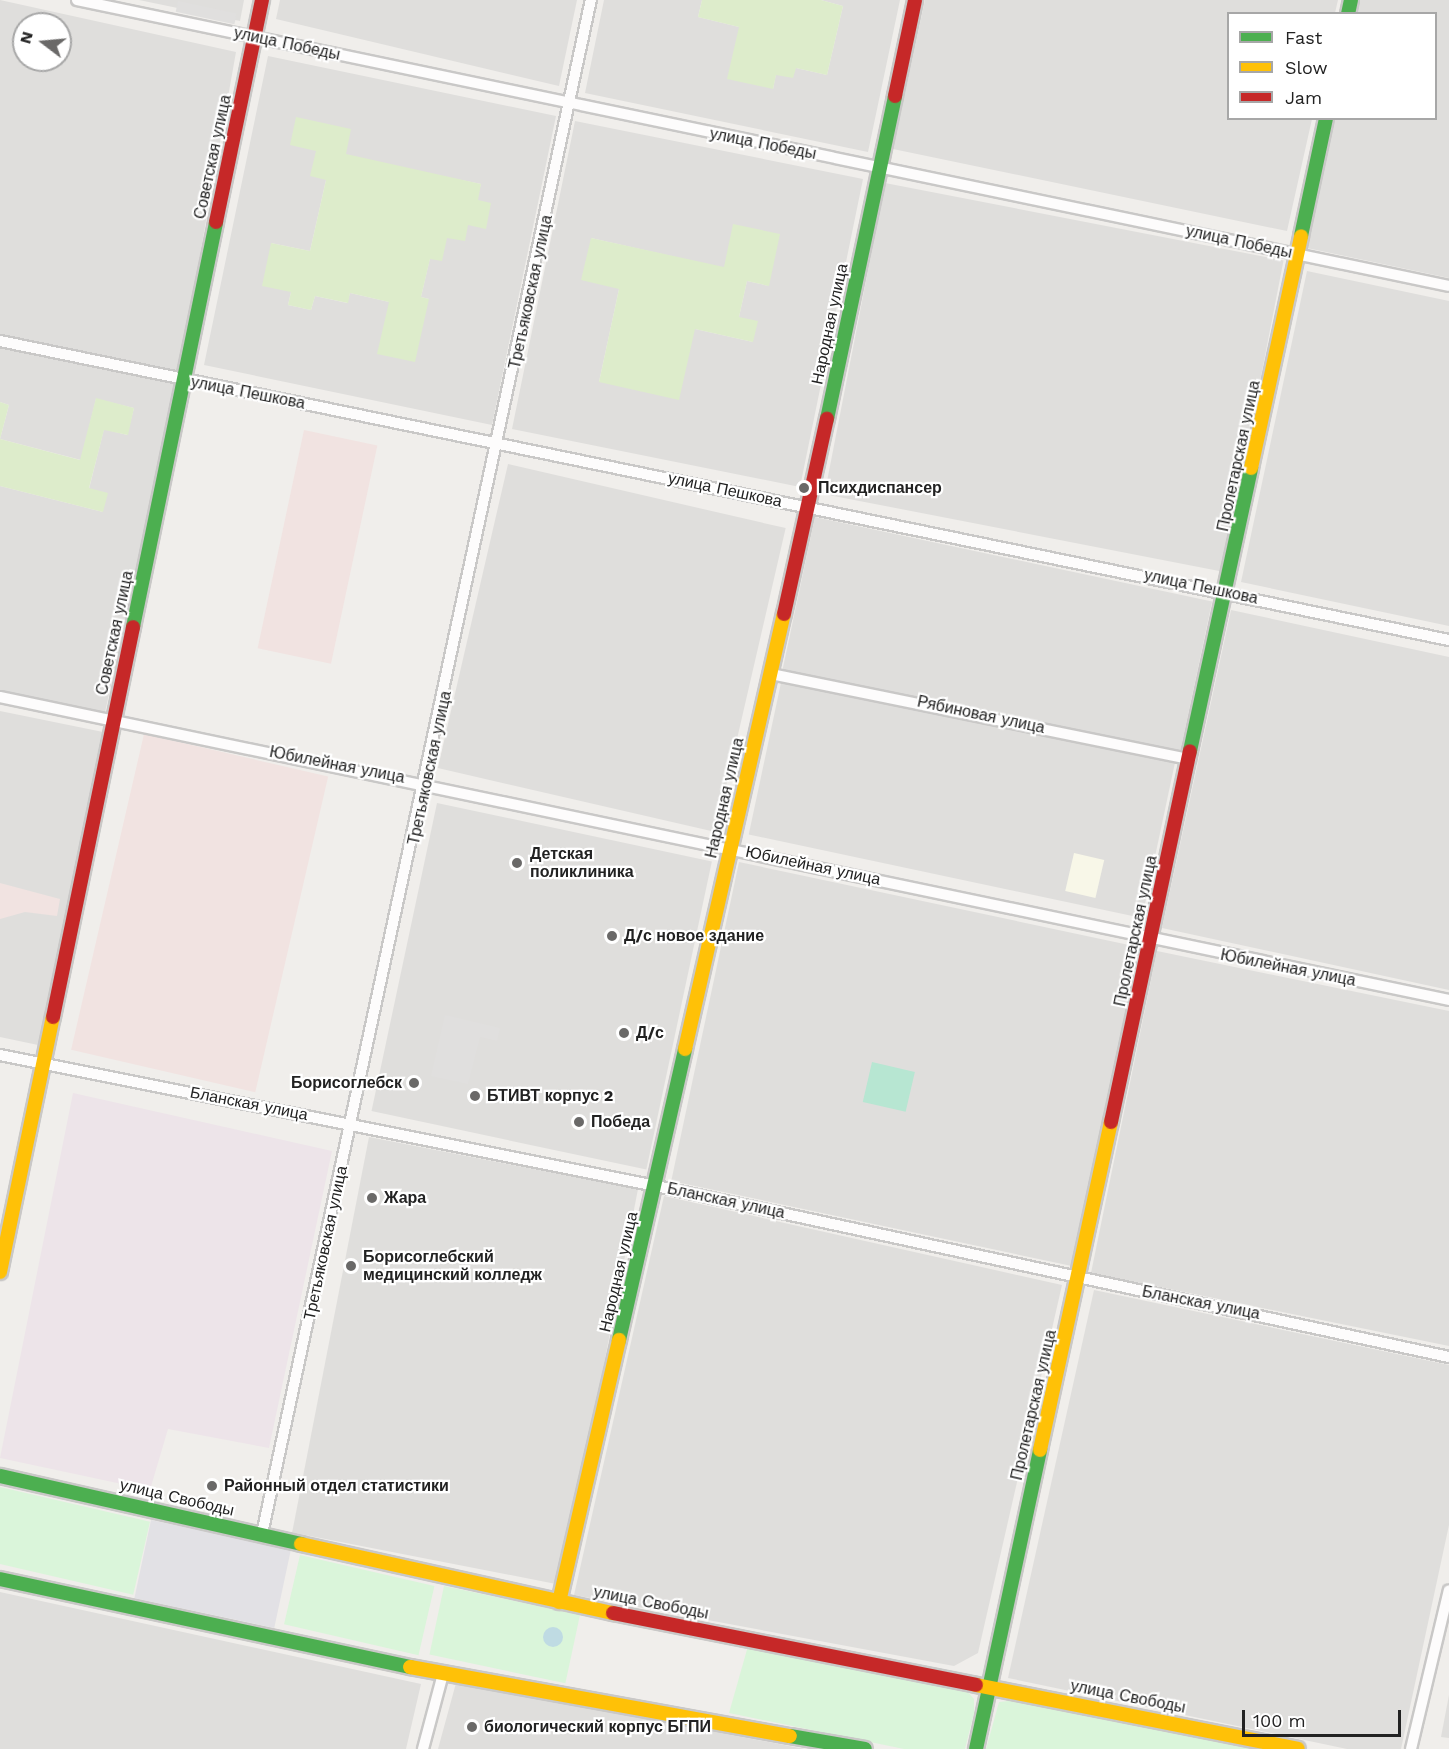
<!DOCTYPE html>
<html>
<head>
<meta charset="utf-8">
<style>
  body { margin:0 }
  #map { position:relative; width:1449px; height:1749px; overflow:hidden; background:#f0eeeb; font-family:"Work Sans",sans-serif }
  div>[style] { position:absolute }
  [style*='--x'] { left:calc(var(--x)*1px); top:calc(var(--y)*1px); width:calc(var(--w)*1px); rotate:calc(var(--a)*1deg) }
  .residential>* { inset:0; background:#dfdedc; transform-origin:0 0 }
  .commercial>* { inset:0; background:#f1e3e1; transform-origin:0 0 }
  .industrial>* { inset:0; background:#ede4e9 }
  .education>* { inset:0; background:#f8f7e8; transform-origin:0 0 }
  .grass>* { inset:0; background:#ddeccb }
  .park>* { inset:0; background:#daf5da; transform-origin:0 0 }
  .pitch>* { inset:0; background:#b7e6d2; transform-origin:0 0 }
  .parking>* { inset:0; background:#e0dfde; transform-origin:0 0 }
  .plaza>* { inset:0; background:#e2e1e5; transform-origin:0 0 }
  .water>* { inset:0; background:#bfdbe3 }
  .round { border-radius:50% }
  .roads { filter:drop-shadow(2px 0 #c9c8c7) drop-shadow(-2px 0 #c9c8c7) drop-shadow(0 2px #c9c8c7) drop-shadow(0 -2px #c9c8c7) }
  .street>* { height:10px; margin:-5px; padding:0 5px; transform-origin:5px; border-radius:5px; background:#fdfcfc }
  .fast>* { height:14px; margin:-7px; padding:0 7px; transform-origin:7px; border-radius:7px; background:#4caf50 }
  .slow>* { height:14px; margin:-7px; padding:0 7px; transform-origin:7px; border-radius:7px; background:#ffc107 }
  .jam>* { height:14px; margin:-7px; padding:0 7px; transform-origin:7px; border-radius:7px; background:#c62828 }
  .dots>* { width:16px; height:16px; translate:-50% -50%; box-sizing:border-box; border:3px solid #fff; border-radius:50% }
  span { translate:-50% -50%; white-space:nowrap; text-align:center; line-height:1.15; -webkit-text-stroke:4.5px #fff; paint-order:stroke }
  .street-label { font-size:16px; color:#222 }
  .poi-label { font-size:16px; color:#222; font-weight:700 }
  .left { translate:0 -50%; text-align:left }
  .right { translate:-100% -50%; text-align:right }
  .legend { position:absolute; left:1227px; top:12px; width:210px; height:108px; box-sizing:border-box; background:#fff; border:2px solid #a7a7a7; margin:0; padding:8px 10px; list-style:none; font-size:18px; color:#222 }
  .legend li { display:flex; align-items:center; gap:12px; height:30px }
  .legend b { width:30px; border:2px solid #a7a7a7 }
  .north { position:absolute; left:12px; top:12px; width:60px; height:60px; box-sizing:border-box; background:#fff; border:2px solid #a7a7a7; border-radius:50%; rotate:286deg; font-size:16px; font-weight:700; line-height:24px; text-align:center; color:#222 }
  .north::after { content:''; display:block; margin:auto; width:21px; height:27px; background:#6a6968; clip-path:polygon(50% 0,100% 100%,50% 72%,0 100%) }
  .scale { position:absolute; left:1242px; top:1710px; width:159px; height:27px; box-sizing:border-box; border:3px solid #222; border-top:0; padding-left:8px; font-size:18px; line-height:21px; white-space:nowrap; color:#222; -webkit-text-stroke:4px #fff; paint-order:stroke }
</style>
</head>
<body>
<div id="map">
  <div class="residential">
    <div style="clip-path:polygon(evenodd,0 0,236px 52px,179px 373px,0 337px,0 0,24px 24px,60px 24px,60px 60px,24px 60px,24px 24px)"></div>
    <div style="clip-path:polygon(139px 0,244px 0,240px 21px)"></div>
    <div style="clip-path:polygon(280px 0,577px 0,559px 86px,276px 19px)"></div>
    <div style="clip-path:polygon(604px 0,702px 0,698px 17px,739px 27px,773px 89px,776px 74px,796px 68px,827px 75px,843px 6px,821px 0,900px 0,868px 152px,585px 93px)"></div>
    <div style="clip-path:polygon(925px 0,1338px 0,1335px 13px,1228px 14px,1228px 118px,1312px 119px,1287px 231px,893px 149px)"></div>
    <div style="clip-path:polygon(1358px 0,1449px 0,1449px 278px,1307px 248px,1333px 119px,1436px 118px,1436px 14px,1355px 13px)"></div>
    <div style="clip-path:polygon(evenodd,268px 56px,556px 116px,492px 425px,204px 365px,268px 56px,316px 151px,481px 184px,468px 225px,447px 237px,430px 258px,421px 297px,429px 299px,389px 302px,350px 293px,347px 303px,315px 296px,311px 310px,288px 305px,291px 292px,271px 243px,310px 251px,326px 180px,316px 151px)"></div>
    <div style="clip-path:polygon(evenodd,575px 121px,863px 179px,800px 487px,512px 429px,575px 121px,591px 238px,724px 268px,769px 286px,747px 281px,739px 317px,753px 342px,695px 329px,599px 382px,619px 289px,591px 238px)"></div>
    <div style="left:885px;top:183px;width:406px;height:317px;rotate:11deg"></div>
    <div style="clip-path:polygon(1307px 271px,1449px 301px,1449px 626px,1241px 582px)"></div>
    <div style="clip-path:polygon(0 348px,177px 384px,104px 717px,0 694px,0 486px,103px 512px,89px 489px,104px 429px,127px 435px,134px 408px,96px 399px,81px 460px,0 439px,9px 405px,0 402px)"></div>
    <div style="left:508px;top:464px;width:285px;height:312px;rotate:13deg"></div>
    <div style="left:815px;top:517px;width:406px;height:157px;rotate:12deg"></div>
    <div style="clip-path:polygon(1231px 610px,1449px 657px,1449px 990px,1162px 928px)"></div>
    <div style="left:782px;top:678px;width:402px;height:160px;rotate:12deg"></div>
    <div style="clip-path:polygon(0 711px,103px 732px,38px 1045px,0 1037px)"></div>
    <div style="left:437px;top:803px;width:281px;height:315px;rotate:12deg"></div>
    <div style="left:739px;top:862px;width:412px;height:326px;rotate:12deg"></div>
    <div style="clip-path:polygon(1157px 951px,1449px 1011px,1449px 1346px,1091px 1273px)"></div>
    <div style="left:369px;top:1137px;width:274px;height:403px;rotate:11deg"></div>
    <div style="clip-path:polygon(664px 1196px,1062px 1285px,978px 1653px,954px 1666px,574px 1595px)"></div>
    <div style="clip-path:polygon(1094px 1290px,1449px 1365px,1449px 1525px,1401px 1749px,1347px 1749px,1008px 1678px)"></div>
    <div style="clip-path:polygon(0 1592px,421px 1684px,406px 1749px,0 1749px)"></div>
    <div style="clip-path:polygon(456px 1683px,805px 1749px,438px 1749px)"></div>
    <div style="clip-path:polygon(1449px 1695px,1449px 1738px,1441px 1737px)"></div>
  </div>
  <div class="commercial">
    <div style="left:304px;top:430px;width:75px;height:223px;rotate:12deg"></div>
    <div style="left:144px;top:734px;width:189px;height:324px;rotate:13deg"></div>
    <div style="clip-path:polygon(0 883px,60px 899px,57px 916px,25px 912px,0 919px)"></div>
  </div>
  <div class="industrial">
    <div style="clip-path:polygon(73px 1093px,332px 1151px,269px 1448px,168px 1429px,150px 1490px,0 1458px)"></div>
  </div>
  <div class="education">
    <div style="left:1074px;top:853px;width:31px;height:39px;rotate:13deg"></div>
  </div>
  <div class="grass">
    <div style="clip-path:polygon(702px 0,821px 0,843px 6px,827px 75px,796px 68px,793px 78px,776px 75px,773px 89px,727px 79px,739px 27px,698px 17px)"></div>
    <div style="clip-path:polygon(296px 117px,351px 129px,346px 154px,481px 184px,478px 200px,491px 203px,486px 229px,468px 225px,465px 241px,447px 238px,442px 261px,430px 259px,421px 297px,429px 299px,415px 362px,377px 354px,389px 302px,350px 293px,348px 303px,315px 296px,311px 310px,288px 305px,291px 292px,262px 286px,271px 243px,310px 251px,326px 180px,310px 176px,316px 151px,290px 145px)"></div>
    <div style="clip-path:polygon(733px 224px,780px 234px,769px 286px,747px 281px,739px 317px,758px 321px,753px 342px,695px 329px,679px 400px,599px 382px,619px 289px,581px 280px,591px 238px,724px 267px)"></div>
    <div style="clip-path:polygon(96px 398px,134px 408px,128px 435px,104px 430px,89px 488px,108px 493px,103px 512px,0 486px,0 402px,9px 405px,0 439px,80px 460px)"></div>
  </div>
  <div class="park">
    <div style="left:0;top:1487px;width:154px;height:75px;rotate:13deg"></div>
    <div style="left:300px;top:1555px;width:138px;height:71px;rotate:13deg"></div>
    <div style="left:444px;top:1586px;width:139px;height:70px;rotate:12deg"></div>
    <div style="clip-path:polygon(748px 1646px,967px 1691px,974px 1699px,974px 1713px,965px 1749px,904px 1749px,729px 1713px)"></div>
    <div style="clip-path:polygon(1018px 1700px,1042px 1704px,1258px 1749px,986px 1749px,999px 1702px)"></div>
  </div>
  <div class="pitch">
    <div style="left:872px;top:1062px;width:44px;height:41px;rotate:13deg"></div>
  </div>
  <div class="parking">
    <div style="left:178px;top:1px;width:60px;height:11px;rotate:12deg"></div>
    <div style="clip-path:polygon(445px 1015px,500px 1028px,497px 1041px,480px 1037px,468px 1084px,431px 1076px)"></div>
  </div>
  <div class="plaza">
    <div style="left:151px;top:1520px;width:143px;height:80px;rotate:12deg"></div>
  </div>
  <div class="water">
    <div class="round" style="left:543px;top:1627px;width:20px;height:20px"></div>
  </div>
  <div class="roads">
    <div class="street">
      <div style="--x:77;--y:0;--w:1401;--a:11.77"></div>
      <div style="--x:0;--y:341;--w:1480;--a:11.66"></div>
      <div style="--x:771;--y:674;--w:428;--a:11.5"></div>
      <div style="--x:0;--y:697;--w:1480;--a:11.81"></div>
      <div style="--x:0;--y:1055;--w:669;--a:11.29"></div>
      <div style="--x:656;--y:1186;--w:811;--a:12.17"></div>
      <div style="--x:262;--y:1534;--w:1569;--a:-77.9"></div>
      <div style="--x:423;--y:1749;--w:78;--a:-75.1"></div>
      <div style="--x:1411;--y:1749;--w:163;--a:-76.6"></div>
    </div>
    <div class="fast">
      <div style="--x:1348;--y:14;--w:14;--a:-78"></div>
      <div style="--x:1301;--y:236;--w:121;--a:-78"></div>
      <div style="--x:827;--y:419;--w:330;--a:-78.1"></div>
      <div style="--x:133;--y:627;--w:413;--a:-78.4"></div>
      <div style="--x:1190;--y:751;--w:289;--a:-77.8"></div>
      <div style="--x:619;--y:1340;--w:298;--a:-77.2"></div>
      <div style="--x:0;--y:1476;--w:309;--a:12.7"></div>
      <div style="--x:0;--y:1579;--w:419;--a:12.1"></div>
      <div style="--x:790;--y:1736;--w:76;--a:9.8"></div>
      <div style="--x:976;--y:1749;--w:306;--a:-77.9"></div>
    </div>
    <div class="slow">
      <div style="--x:1251;--y:468;--w:237;--a:-77.8"></div>
      <div style="--x:685;--y:1049;--w:446;--a:-77.2"></div>
      <div style="--x:0;--y:1272;--w:260;--a:-78.3"></div>
      <div style="--x:1040;--y:1450;--w:336;--a:-77.8"></div>
      <div style="--x:301;--y:1544;--w:320;--a:12.5"></div>
      <div style="--x:559;--y:1602;--w:269;--a:-77.1"></div>
      <div style="--x:410;--y:1667;--w:386;--a:10.3"></div>
      <div style="--x:976;--y:1685;--w:328;--a:11.2"></div>
    </div>
    <div class="jam">
      <div style="--x:895;--y:96;--w:98;--a:-78.2"></div>
      <div style="--x:216;--y:222;--w:227;--a:-78.3"></div>
      <div style="--x:784;--y:614;--w:200;--a:-77.6"></div>
      <div style="--x:53;--y:1017;--w:398;--a:-78.4"></div>
      <div style="--x:1111;--y:1122;--w:379;--a:-78"></div>
      <div style="--x:613;--y:1613;--w:370;--a:11.2"></div>
    </div>
  </div>
  <div class="dots">
    <div style="left:804px;top:488px;background:#6a6968"></div>
    <div style="left:517px;top:863px;background:#6a6968"></div>
    <div style="left:612px;top:936px;background:#6a6968"></div>
    <div style="left:624px;top:1033px;background:#6a6968"></div>
    <div style="left:414px;top:1083px;background:#6a6968"></div>
    <div style="left:475px;top:1096px;background:#6a6968"></div>
    <div style="left:579px;top:1122px;background:#6a6968"></div>
    <div style="left:372px;top:1198px;background:#6a6968"></div>
    <div style="left:351px;top:1266px;background:#6a6968"></div>
    <div style="left:212px;top:1486px;background:#6a6968"></div>
    <div style="left:472px;top:1727px;background:#6a6968"></div>
  </div>
  <div class="street-label">
    <span style="left:287px;top:44px;rotate:12deg">улица Победы</span>
    <span style="left:763px;top:144px;rotate:11deg">улица Победы</span>
    <span style="left:213px;top:157px;rotate:-78deg">Советская улица</span>
    <span style="left:1239px;top:242px;rotate:12deg">улица Победы</span>
    <span style="left:531px;top:292px;rotate:-78deg">Третьяковская улица</span>
    <span style="left:830px;top:324px;rotate:-78deg">Народная улица</span>
    <span style="left:248px;top:393px;rotate:11deg">улица Пешкова</span>
    <span style="left:1239px;top:456px;rotate:-78deg">Пролетарская улица</span>
    <span style="left:725px;top:490px;rotate:12deg">улица Пешкова</span>
    <span style="left:1201px;top:587px;rotate:12deg">улица Пешкова</span>
    <span style="left:115px;top:633px;rotate:-78deg">Советская улица</span>
    <span style="left:981px;top:715px;rotate:12deg">Рябиновая улица</span>
    <span style="left:337px;top:765px;rotate:11deg">Юбилейная улица</span>
    <span style="left:430px;top:768px;rotate:-78deg">Третьяковская улица</span>
    <span style="left:725px;top:798px;rotate:-77deg">Народная улица</span>
    <span style="left:813px;top:866px;rotate:12deg">Юбилейная улица</span>
    <span style="left:1136px;top:931px;rotate:-78deg">Пролетарская улица</span>
    <span style="left:1288px;top:968px;rotate:11deg">Юбилейная улица</span>
    <span style="left:249px;top:1104px;rotate:11deg">Бланская улица</span>
    <span style="left:726px;top:1201px;rotate:12deg">Бланская улица</span>
    <span style="left:326px;top:1243px;rotate:-78deg">Третьяковская улица</span>
    <span style="left:619px;top:1272px;rotate:-77deg">Народная улица</span>
    <span style="left:1201px;top:1303px;rotate:11deg">Бланская улица</span>
    <span style="left:1034px;top:1405px;rotate:-77deg">Пролетарская улица</span>
    <span style="left:177px;top:1498px;rotate:13deg">улица Свободы</span>
    <span style="left:651px;top:1603px;rotate:11deg">улица Свободы</span>
    <span style="left:1128px;top:1697px;rotate:11deg">улица Свободы</span>
  </div>
  <div class="poi-label">
    <span class="left" style="left:818px;top:488px">Психдиспансер</span>
    <span class="left" style="left:530px;top:863px">Детская<br>поликлиника</span>
    <span class="left" style="left:624px;top:936px">Д/с новое здание</span>
    <span class="left" style="left:636px;top:1033px">Д/с</span>
    <span class="right" style="left:402px;top:1083px">Борисоглебск</span>
    <span class="left" style="left:487px;top:1096px">БТИВТ корпус 2</span>
    <span class="left" style="left:591px;top:1122px">Победа</span>
    <span class="left" style="left:384px;top:1198px">Жара</span>
    <span class="left" style="left:363px;top:1266px">Борисоглебский<br>медицинский колледж</span>
    <span class="left" style="left:224px;top:1486px">Районный отдел статистики</span>
    <span class="left" style="left:484px;top:1727px">биологический корпус БГПИ</span>
  </div>
  <ul class="legend">
  <li><b style="height:8px;background:#4caf50"></b>Fast</li>
  <li><b style="height:8px;background:#ffc107"></b>Slow</li>
  <li><b style="height:8px;background:#c62828"></b>Jam</li>
  </ul>
  <div class="north">N</div>
  <div class="scale">100 m</div>
</div>
</body>
</html>
